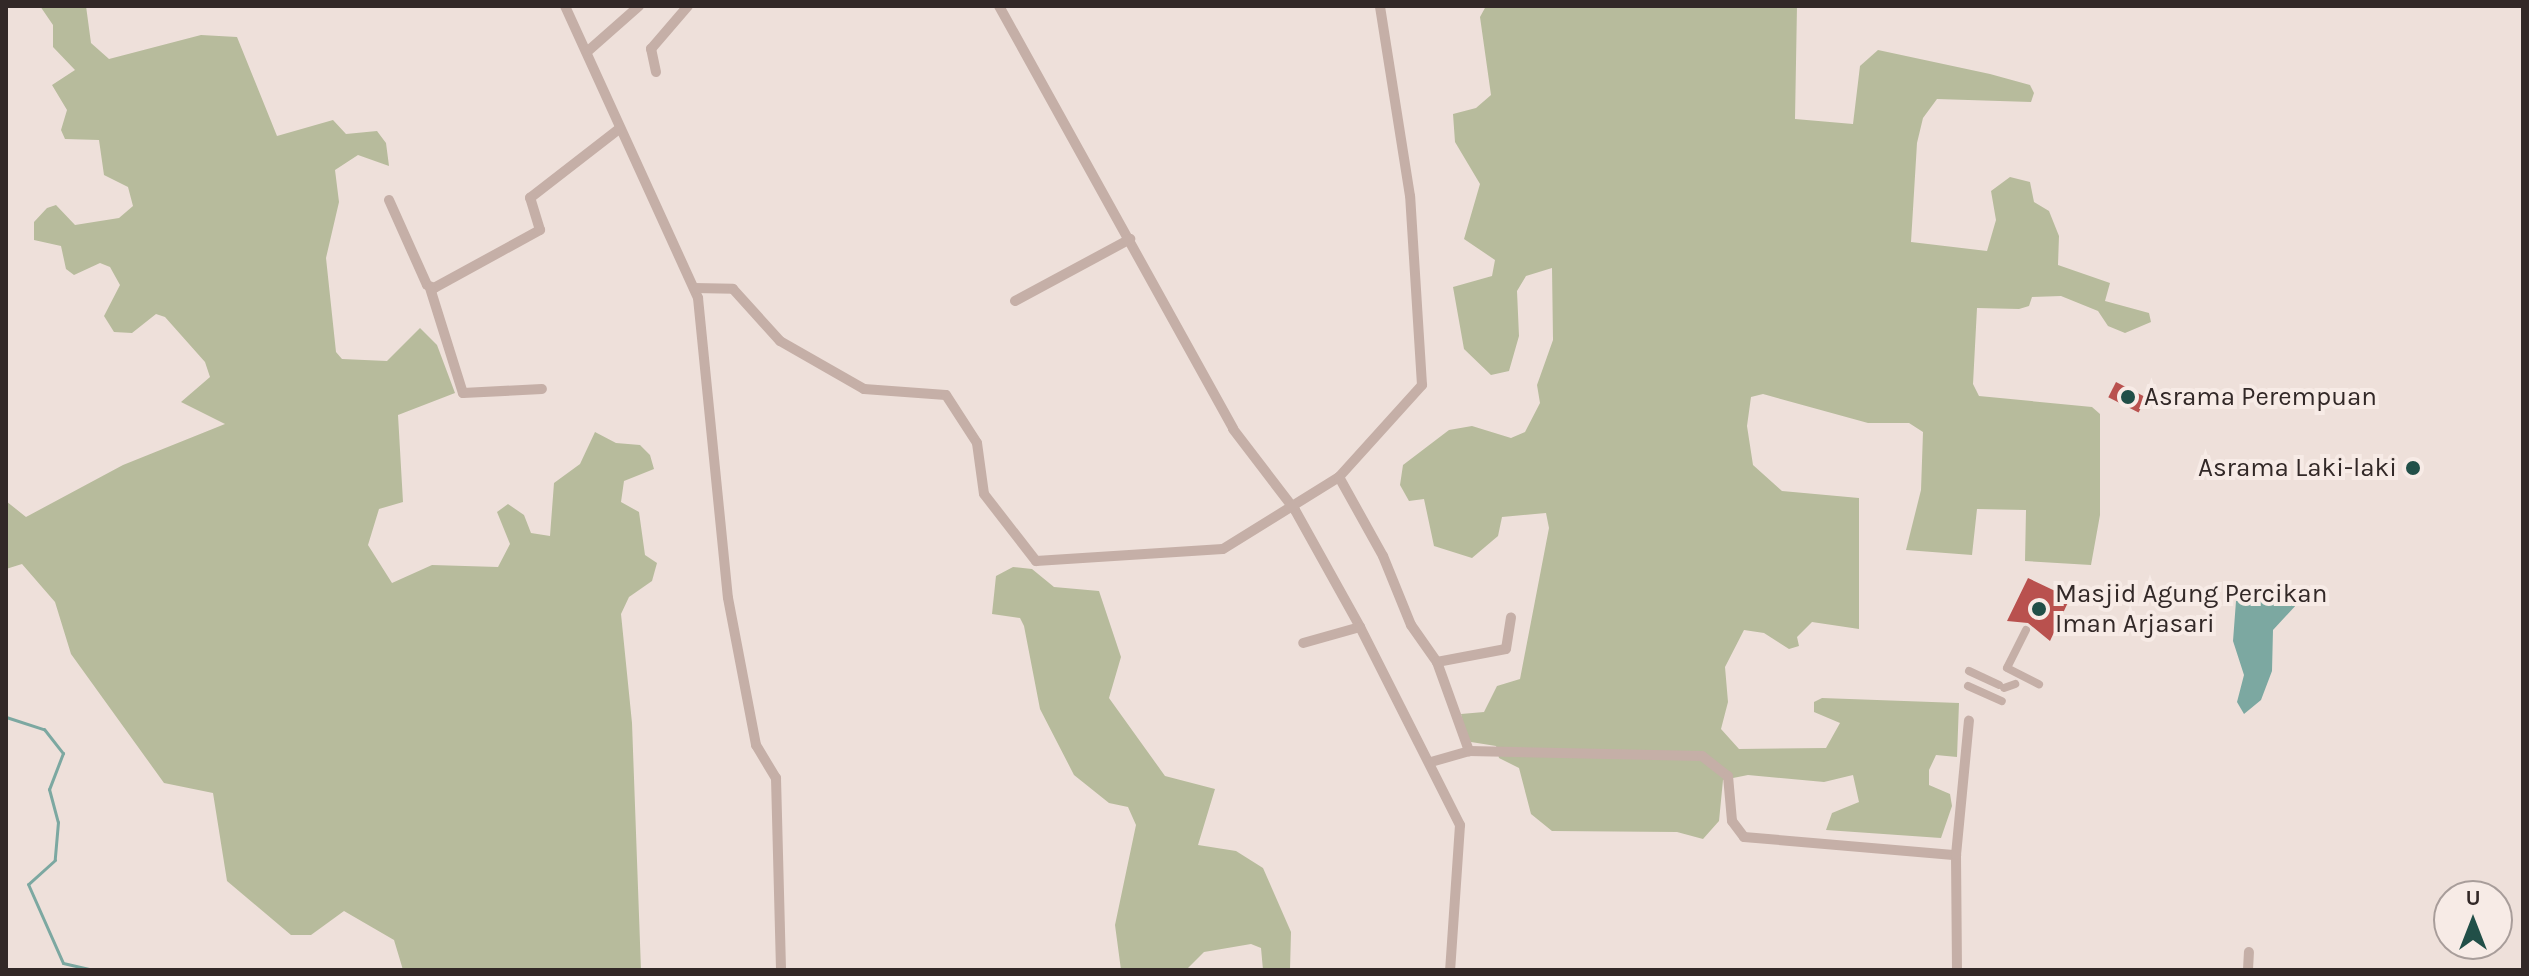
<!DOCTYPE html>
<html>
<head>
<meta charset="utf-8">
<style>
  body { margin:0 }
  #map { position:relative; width:2529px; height:976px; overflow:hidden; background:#eee0da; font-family:Karla,sans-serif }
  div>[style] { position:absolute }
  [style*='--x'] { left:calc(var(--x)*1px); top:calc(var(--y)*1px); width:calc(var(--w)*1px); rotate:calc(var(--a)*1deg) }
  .green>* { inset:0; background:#b7bb9c }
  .water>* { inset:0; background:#7ca8a1 }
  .stream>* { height:3px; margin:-1.5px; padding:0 1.5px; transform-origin:1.5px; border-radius:1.5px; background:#7ca8a1 }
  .building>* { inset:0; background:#b9514e; transform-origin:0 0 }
  .pedestrian>* { height:8px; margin:-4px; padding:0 4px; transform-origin:4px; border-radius:4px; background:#c5afa7 }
  .minor>* { height:10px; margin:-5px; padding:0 5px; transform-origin:5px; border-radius:5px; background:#c5afa7 }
  .dots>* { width:22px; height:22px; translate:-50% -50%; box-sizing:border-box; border:4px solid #f7ebe6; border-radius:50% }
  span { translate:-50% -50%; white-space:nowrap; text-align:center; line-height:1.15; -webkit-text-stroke:8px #f7ebe6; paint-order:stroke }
  .poi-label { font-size:26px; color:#322827 }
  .left { translate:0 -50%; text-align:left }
  .right { translate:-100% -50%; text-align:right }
  .frame { position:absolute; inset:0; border:8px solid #322827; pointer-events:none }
  .north { position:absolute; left:2433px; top:880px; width:80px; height:80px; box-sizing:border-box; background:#f7ebe6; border:2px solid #a89d9a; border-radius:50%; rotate:0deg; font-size:22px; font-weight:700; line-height:32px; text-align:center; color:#322827 }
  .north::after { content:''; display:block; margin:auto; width:28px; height:36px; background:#214f48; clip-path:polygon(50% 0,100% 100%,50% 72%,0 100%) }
</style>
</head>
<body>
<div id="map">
  <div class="green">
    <div style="clip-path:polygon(40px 6px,86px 6px,91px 43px,109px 59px,201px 35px,237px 37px,277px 136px,333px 120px,346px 134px,377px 131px,386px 143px,389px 166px,358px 155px,335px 170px,339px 202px,326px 258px,336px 352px,342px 359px,387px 361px,420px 328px,437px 345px,455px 393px,398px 415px,403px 502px,379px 509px,368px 545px,392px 583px,432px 565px,498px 567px,510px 544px,497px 512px,508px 504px,524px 515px,531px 533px,550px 536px,554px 483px,580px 464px,595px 432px,616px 443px,640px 445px,650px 455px,654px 469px,624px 481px,621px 502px,639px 512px,645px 555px,657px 563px,652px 581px,629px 597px,621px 614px,632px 723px,641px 970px,403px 970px,394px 940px,344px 911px,311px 935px,291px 935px,227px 881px,213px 793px,164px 783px,71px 654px,55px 602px,22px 564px,6px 569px,6px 501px,26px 517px,123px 465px,225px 424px,181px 402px,210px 377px,205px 362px,165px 317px,156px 314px,132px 333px,114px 332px,104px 316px,120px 285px,110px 267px,100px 263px,74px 275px,66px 269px,61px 246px,34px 240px,34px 222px,47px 208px,56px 205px,75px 225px,119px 218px,133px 206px,128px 187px,104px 175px,99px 140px,65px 139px,61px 130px,67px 110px,52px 85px,75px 70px,53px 47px,53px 25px)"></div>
    <div style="clip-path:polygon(1486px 6px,1797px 6px,1795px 119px,1853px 124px,1860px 66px,1878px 50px,1990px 74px,2030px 85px,2034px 93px,2031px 102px,1937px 99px,1923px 118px,1917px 143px,1911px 242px,1987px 251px,1996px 220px,1991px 191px,2010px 177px,2030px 182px,2034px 202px,2049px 211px,2059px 236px,2058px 265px,2110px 283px,2105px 301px,2149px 313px,2151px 322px,2125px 333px,2108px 326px,2098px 311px,2061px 296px,2032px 297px,2029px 306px,2019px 309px,1977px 308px,1973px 384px,1979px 396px,2092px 407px,2100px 414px,2100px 515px,2091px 565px,2025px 561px,2026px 510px,1977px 509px,1972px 555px,1906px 550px,1921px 490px,1923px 432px,1909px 423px,1868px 423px,1763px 394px,1751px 397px,1747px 426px,1753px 465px,1782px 491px,1859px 498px,1859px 629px,1812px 622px,1797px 637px,1799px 646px,1789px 649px,1764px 633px,1744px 630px,1725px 667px,1728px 702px,1721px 729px,1739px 749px,1826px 748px,1840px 723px,1814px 712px,1814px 702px,1822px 698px,1959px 703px,1957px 757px,1936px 755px,1929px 770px,1929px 785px,1950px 794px,1952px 806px,1941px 838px,1826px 830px,1832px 813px,1859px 802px,1853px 775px,1824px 782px,1748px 775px,1723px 780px,1719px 821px,1703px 839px,1677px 832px,1552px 831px,1531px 814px,1519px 768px,1499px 758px,1496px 746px,1471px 742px,1466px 734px,1461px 714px,1484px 712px,1497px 686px,1520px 679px,1549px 528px,1546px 513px,1502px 517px,1498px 536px,1472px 558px,1434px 546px,1424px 499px,1409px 501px,1400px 485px,1403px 465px,1449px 430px,1472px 426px,1511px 438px,1525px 432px,1540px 403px,1537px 385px,1553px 340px,1552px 268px,1526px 276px,1517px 291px,1519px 336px,1509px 371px,1491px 375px,1464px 349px,1453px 287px,1492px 276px,1495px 260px,1464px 239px,1480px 184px,1455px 142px,1453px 114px,1476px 108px,1491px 95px,1480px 17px)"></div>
    <div style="clip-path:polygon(1013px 567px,1032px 569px,1054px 587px,1099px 591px,1121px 657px,1109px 698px,1165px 776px,1215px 789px,1198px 845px,1236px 851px,1263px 868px,1291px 932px,1290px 970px,1263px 970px,1261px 948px,1251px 944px,1204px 952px,1186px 970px,1121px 970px,1115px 925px,1136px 825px,1128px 807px,1109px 803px,1074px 775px,1040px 709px,1024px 626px,1020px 618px,992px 614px,996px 576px)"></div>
  </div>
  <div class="water">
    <div style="clip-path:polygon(2294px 600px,2298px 603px,2273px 630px,2272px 671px,2261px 700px,2244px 714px,2237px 702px,2244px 675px,2233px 641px,2236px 601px)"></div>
  </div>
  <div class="stream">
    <div style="--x:6;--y:717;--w:40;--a:18"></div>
    <div style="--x:44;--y:729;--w:31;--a:52"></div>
    <div style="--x:63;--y:753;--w:39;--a:111"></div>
    <div style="--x:49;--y:789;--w:34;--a:75"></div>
    <div style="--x:58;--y:822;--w:38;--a:95"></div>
    <div style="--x:55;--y:860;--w:36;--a:138"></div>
    <div style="--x:28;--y:884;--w:86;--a:66.1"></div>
    <div style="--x:63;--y:963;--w:31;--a:13"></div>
    <div style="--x:178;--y:970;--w:12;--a:0"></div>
  </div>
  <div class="building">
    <div style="left:2116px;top:382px;width:34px;height:17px;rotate:27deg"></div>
    <div style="clip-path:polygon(2028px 578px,2070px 598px,2050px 641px,2028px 623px,2007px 621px)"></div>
  </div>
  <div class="pedestrian">
    <div style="--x:2026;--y:630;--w:42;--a:116.6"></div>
    <div style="--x:2007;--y:668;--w:36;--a:27"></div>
    <div style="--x:1969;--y:671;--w:33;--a:25"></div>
    <div style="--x:1968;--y:686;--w:37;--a:24"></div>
    <div style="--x:2004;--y:688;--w:12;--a:-20"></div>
  </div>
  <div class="minor">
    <div style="--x:565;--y:6;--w:321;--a:65.5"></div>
    <div style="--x:698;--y:298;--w:301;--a:84.3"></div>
    <div style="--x:728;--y:598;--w:150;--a:79.2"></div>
    <div style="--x:756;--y:745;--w:39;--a:59"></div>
    <div style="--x:776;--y:778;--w:192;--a:88.5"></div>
    <div style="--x:999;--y:6;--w:483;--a:61"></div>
    <div style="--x:1233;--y:429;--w:102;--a:52.6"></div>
    <div style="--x:1295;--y:510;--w:134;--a:60.9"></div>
    <div style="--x:1360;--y:627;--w:59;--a:164.3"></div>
    <div style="--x:588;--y:51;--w:68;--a:-41.4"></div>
    <div style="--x:656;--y:72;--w:24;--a:-102"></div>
    <div style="--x:651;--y:49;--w:57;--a:-49.3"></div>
    <div style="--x:389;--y:200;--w:93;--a:65.9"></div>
    <div style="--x:427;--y:285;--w:8;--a:23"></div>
    <div style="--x:434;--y:288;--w:121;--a:-28.7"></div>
    <div style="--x:540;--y:230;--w:34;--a:-107"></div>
    <div style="--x:530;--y:198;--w:113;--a:-37.8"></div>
    <div style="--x:430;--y:288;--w:110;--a:72.6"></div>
    <div style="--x:463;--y:393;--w:79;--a:-2.9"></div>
    <div style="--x:694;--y:288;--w:39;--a:1"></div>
    <div style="--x:733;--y:289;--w:70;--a:47.9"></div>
    <div style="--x:780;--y:341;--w:97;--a:29.7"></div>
    <div style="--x:864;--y:389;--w:82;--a:4.2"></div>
    <div style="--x:946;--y:395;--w:57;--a:57.1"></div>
    <div style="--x:977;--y:443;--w:51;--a:82.2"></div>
    <div style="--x:984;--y:494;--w:85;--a:52.2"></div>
    <div style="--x:1036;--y:561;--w:187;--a:-3.7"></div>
    <div style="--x:1223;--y:549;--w:137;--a:-31.8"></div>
    <div style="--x:1339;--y:477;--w:124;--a:-47.9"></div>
    <div style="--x:1422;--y:385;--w:189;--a:-93.6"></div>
    <div style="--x:1410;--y:196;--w:192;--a:-99"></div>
    <div style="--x:1015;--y:301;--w:131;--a:-28.3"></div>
    <div style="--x:1339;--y:477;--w:90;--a:60.9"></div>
    <div style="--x:1383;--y:556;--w:74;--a:67.9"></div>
    <div style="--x:1411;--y:625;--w:45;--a:54.9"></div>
    <div style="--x:1437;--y:662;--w:95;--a:70.2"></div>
    <div style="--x:1360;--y:627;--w:222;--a:63.2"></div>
    <div style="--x:1460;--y:825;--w:145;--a:93.9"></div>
    <div style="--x:1437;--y:662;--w:70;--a:-10.7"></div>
    <div style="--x:1506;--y:649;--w:32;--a:-81"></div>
    <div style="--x:1431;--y:762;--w:40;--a:-16"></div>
    <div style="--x:1469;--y:751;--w:233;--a:1.2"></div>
    <div style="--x:1702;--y:756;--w:33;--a:38"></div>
    <div style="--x:1728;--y:776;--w:45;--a:84.9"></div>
    <div style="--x:1732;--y:821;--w:20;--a:53"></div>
    <div style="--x:1744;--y:837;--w:213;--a:4.9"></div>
    <div style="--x:1957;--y:970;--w:115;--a:-90.5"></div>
    <div style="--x:1956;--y:855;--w:135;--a:-84.5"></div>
    <div style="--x:2248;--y:970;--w:18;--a:-87"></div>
  </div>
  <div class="dots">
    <div style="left:2128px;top:397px;background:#214f48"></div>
    <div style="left:2413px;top:468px;background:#214f48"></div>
    <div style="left:2039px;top:609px;background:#214f48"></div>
  </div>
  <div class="poi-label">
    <span class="left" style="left:2144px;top:397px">Asrama Perempuan</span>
    <span class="right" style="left:2397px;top:468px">Asrama Laki-laki</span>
    <span class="left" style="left:2055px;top:609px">Masjid Agung Percikan<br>Iman Arjasari</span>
  </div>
  <div class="frame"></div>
  <div class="north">U</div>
</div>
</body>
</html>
